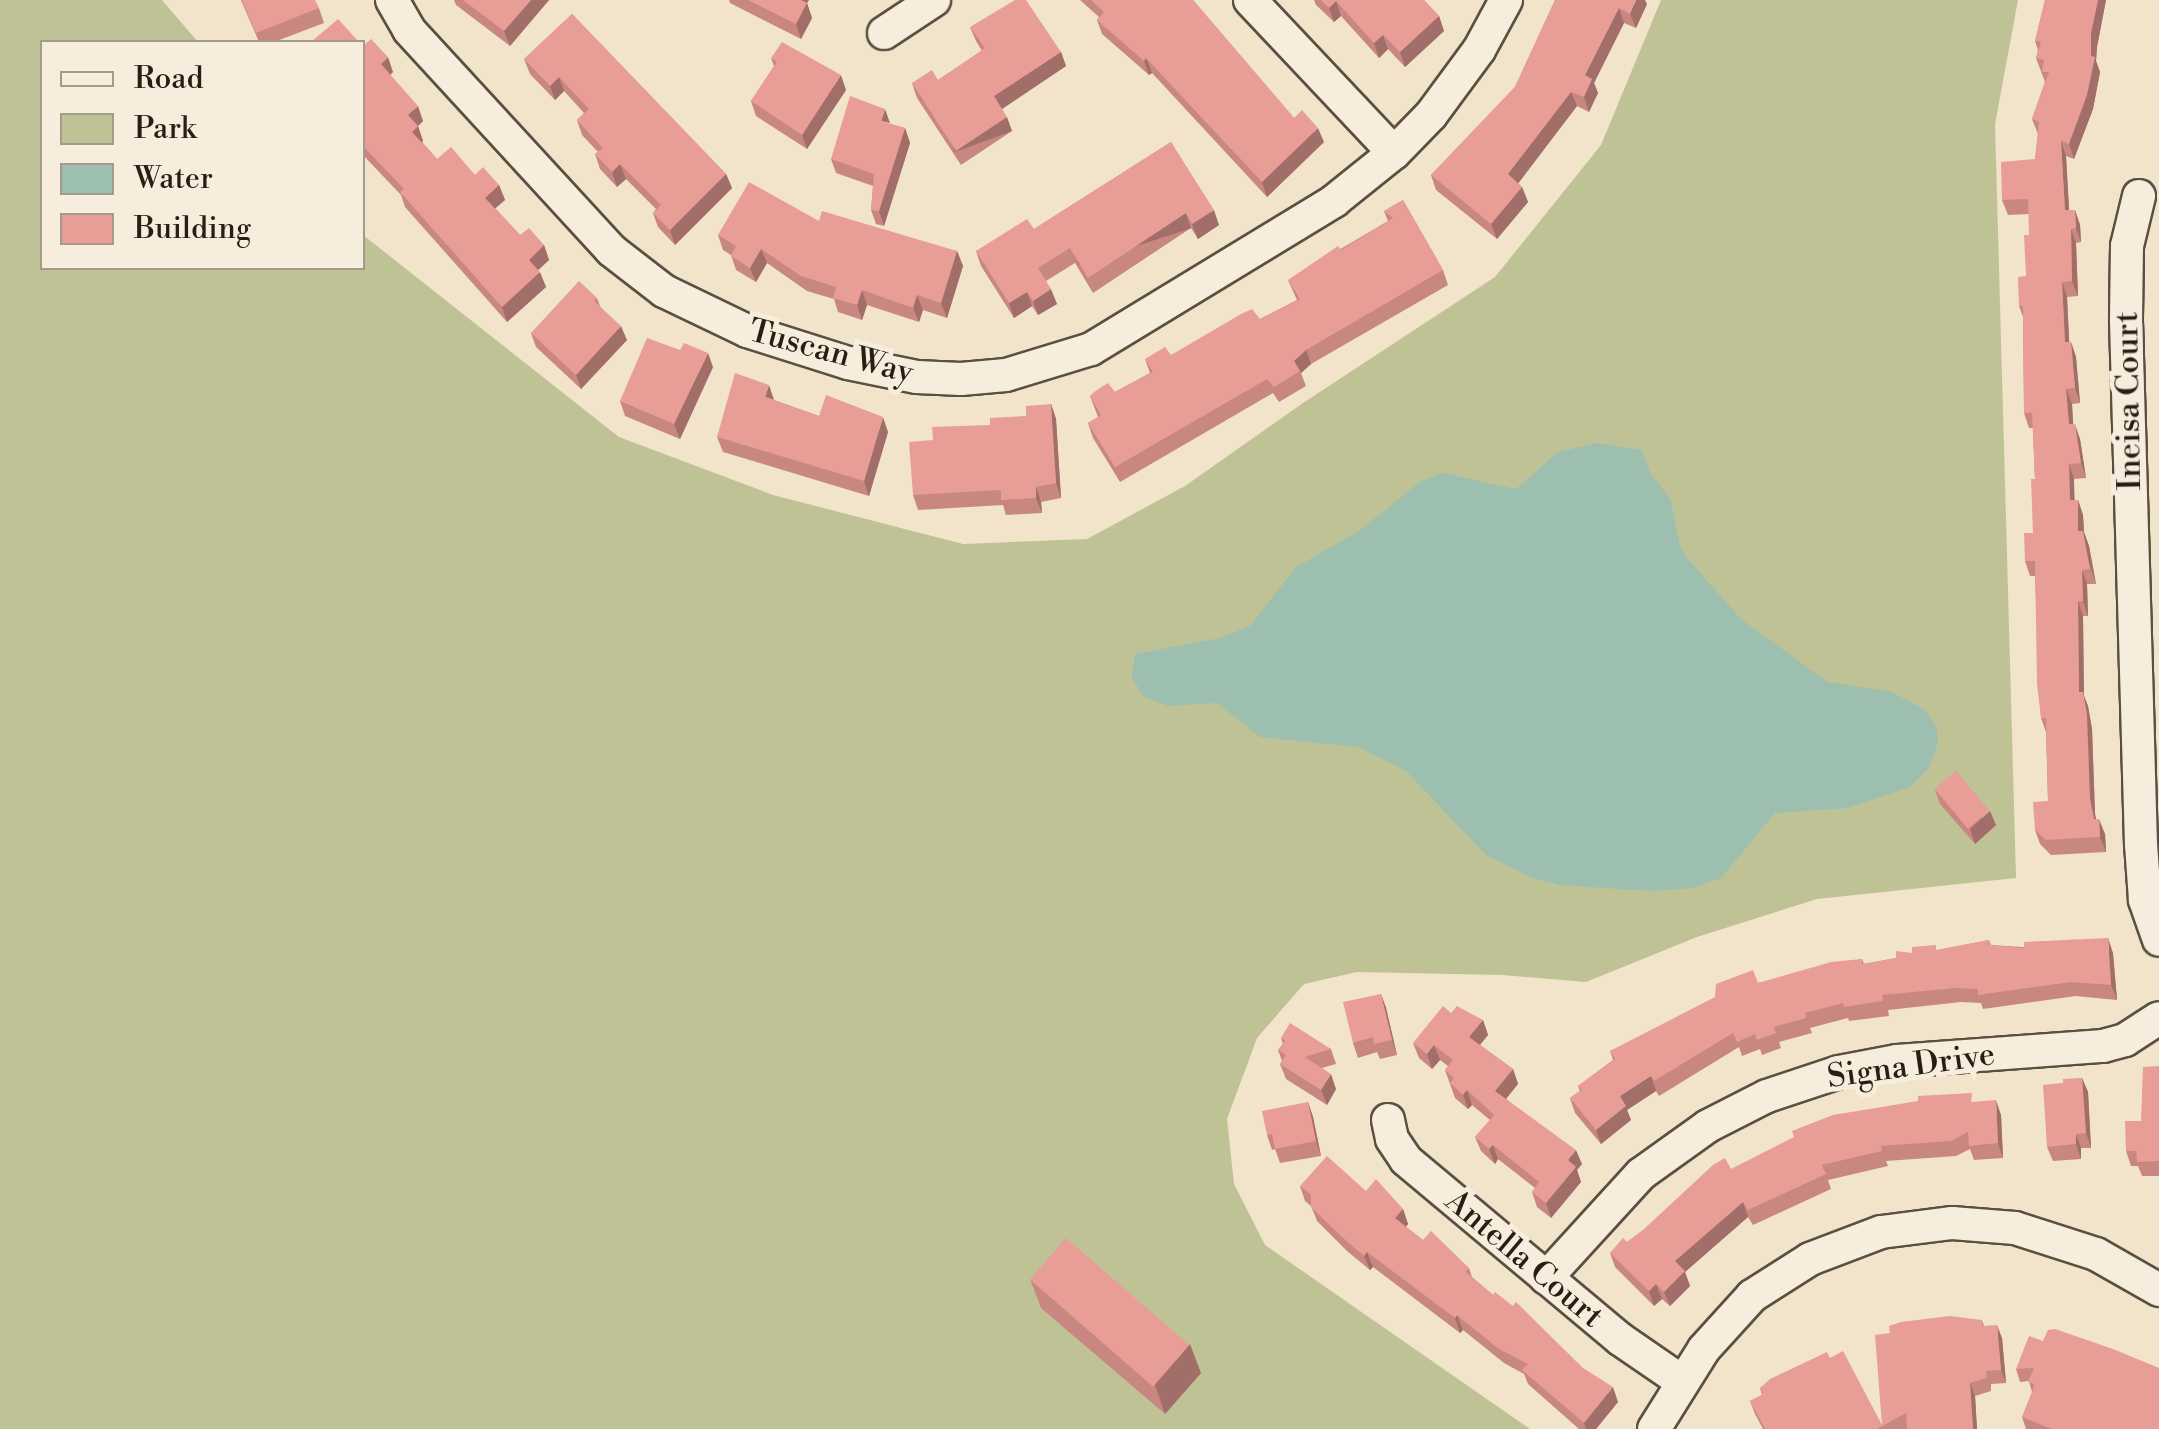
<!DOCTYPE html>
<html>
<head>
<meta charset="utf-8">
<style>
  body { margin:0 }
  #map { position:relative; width:2159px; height:1429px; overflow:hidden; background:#f2e4cb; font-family:"Libre Bodoni",serif }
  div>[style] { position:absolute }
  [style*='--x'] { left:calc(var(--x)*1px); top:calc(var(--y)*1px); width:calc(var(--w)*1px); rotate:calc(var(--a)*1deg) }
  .green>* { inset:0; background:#bfc294 }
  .water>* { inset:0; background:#9cbfb0 }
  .roads { filter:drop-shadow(2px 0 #5a5042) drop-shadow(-2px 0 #5a5042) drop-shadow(0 2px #5a5042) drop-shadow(0 -2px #5a5042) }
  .minor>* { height:32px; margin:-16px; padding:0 16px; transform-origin:16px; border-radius:16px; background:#f7eddd }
  .wall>* { inset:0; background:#c88781 }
  .shaded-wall>* { inset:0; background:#a26e69; transform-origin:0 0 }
  .building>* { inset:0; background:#e89d96; transform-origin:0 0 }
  span { translate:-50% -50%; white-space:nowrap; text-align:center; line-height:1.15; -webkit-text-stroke:10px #f7eddd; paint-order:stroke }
  .street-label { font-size:32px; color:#281e14 }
  .legend { position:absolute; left:40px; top:40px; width:325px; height:230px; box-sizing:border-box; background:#f7eddd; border:2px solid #a49a8d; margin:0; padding:12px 18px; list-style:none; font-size:30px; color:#281e14 }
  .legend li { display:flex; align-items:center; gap:20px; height:50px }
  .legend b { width:50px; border:2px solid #a49a8d }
</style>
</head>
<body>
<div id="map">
  <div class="green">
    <div style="clip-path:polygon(0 0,162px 0,198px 42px,42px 42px,42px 268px,362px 268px,363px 235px,619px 437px,773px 495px,963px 544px,1087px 539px,1185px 486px,1303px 403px,1495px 277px,1601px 145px,1661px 0,2018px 0,1995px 124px,2016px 878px,1817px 899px,1697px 937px,1586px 982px,1502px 975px,1357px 972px,1304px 984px,1257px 1038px,1227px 1119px,1234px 1184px,1265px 1245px,1530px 1429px,0 1429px)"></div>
  </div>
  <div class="water">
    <div style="clip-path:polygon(1597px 443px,1642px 450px,1650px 473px,1670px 498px,1680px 546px,1688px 559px,1740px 618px,1827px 682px,1892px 692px,1925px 710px,1937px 728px,1938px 742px,1929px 768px,1910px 787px,1847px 808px,1775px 813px,1721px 878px,1692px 888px,1652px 891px,1559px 885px,1530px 877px,1486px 855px,1406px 771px,1358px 747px,1260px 737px,1217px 703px,1168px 706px,1144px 697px,1132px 678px,1135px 654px,1220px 638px,1250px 626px,1296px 567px,1358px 532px,1421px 481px,1443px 473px,1516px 489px,1558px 452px)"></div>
  </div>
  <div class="roads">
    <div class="minor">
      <div style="--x:392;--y:0;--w:34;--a:60"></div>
      <div style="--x:409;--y:30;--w:299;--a:47.4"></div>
      <div style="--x:611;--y:250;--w:67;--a:37.7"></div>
      <div style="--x:664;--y:291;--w:92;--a:25.7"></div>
      <div style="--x:747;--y:331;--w:106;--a:17.6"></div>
      <div style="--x:848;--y:363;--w:70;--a:11.5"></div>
      <div style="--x:917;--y:377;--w:44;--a:2.6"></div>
      <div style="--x:961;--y:379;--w:45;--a:-5.1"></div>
      <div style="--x:1006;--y:375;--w:89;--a:-17"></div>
      <div style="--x:1091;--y:349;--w:285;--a:-31.3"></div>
      <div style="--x:1334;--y:201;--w:77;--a:-38.7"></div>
      <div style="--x:1394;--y:153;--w:53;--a:-45.8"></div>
      <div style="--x:1431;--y:115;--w:81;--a:-53.6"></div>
      <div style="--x:1479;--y:50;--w:57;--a:-61.6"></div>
      <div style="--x:1250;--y:0;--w:210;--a:46.7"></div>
      <div style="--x:884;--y:33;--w:60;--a:-33.4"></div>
      <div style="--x:2139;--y:196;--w:51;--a:103.5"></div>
      <div style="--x:2127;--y:246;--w:75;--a:90.8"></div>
      <div style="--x:2126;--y:321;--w:523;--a:88.36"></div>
      <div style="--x:2141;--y:844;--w:56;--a:85.9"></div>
      <div style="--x:2145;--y:900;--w:42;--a:70.7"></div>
      <div style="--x:1388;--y:1120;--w:19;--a:78"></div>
      <div style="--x:1392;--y:1139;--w:25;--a:56"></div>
      <div style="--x:1406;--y:1160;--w:279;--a:39.9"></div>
      <div style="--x:1620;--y:1339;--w:74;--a:34.5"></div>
      <div style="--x:1546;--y:1278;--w:141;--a:-47.6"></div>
      <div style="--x:1641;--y:1174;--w:82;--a:-35.6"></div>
      <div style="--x:1708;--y:1126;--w:66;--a:-27"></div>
      <div style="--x:1767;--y:1096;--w:76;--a:-18.4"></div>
      <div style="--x:1839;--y:1072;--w:59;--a:-10.7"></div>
      <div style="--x:1897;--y:1061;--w:207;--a:-4.2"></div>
      <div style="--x:2103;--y:1046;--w:23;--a:-15"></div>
      <div style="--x:2125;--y:1040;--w:40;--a:-32.9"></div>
      <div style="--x:1654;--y:1429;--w:94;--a:-58"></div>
      <div style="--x:1704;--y:1349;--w:72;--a:-47.8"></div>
      <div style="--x:1752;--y:1296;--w:69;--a:-32.5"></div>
      <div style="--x:1810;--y:1259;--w:76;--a:-20.8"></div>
      <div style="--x:1881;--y:1232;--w:72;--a:-7.2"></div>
      <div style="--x:1952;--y:1223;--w:63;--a:4.5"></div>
      <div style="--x:2015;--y:1228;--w:85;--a:17.8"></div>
      <div style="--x:2096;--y:1254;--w:73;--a:29.7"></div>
    </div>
  </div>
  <div class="wall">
    <div style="clip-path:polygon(241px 0,319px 8px,324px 23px,274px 42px,259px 42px)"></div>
    <div style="clip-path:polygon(454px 0,549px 0,510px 46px,456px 5px)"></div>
    <div style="clip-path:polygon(729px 0,809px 0,807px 3px,812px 18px,801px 39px,730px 3px)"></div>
    <div style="clip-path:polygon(1080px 0,1193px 0,1294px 118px,1324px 142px,1267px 197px,1152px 73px,1149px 75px,1102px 34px,1097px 20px,1099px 17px)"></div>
    <div style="clip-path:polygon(1314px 0,1424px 0,1439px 16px,1444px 31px,1405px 67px,1388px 49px,1379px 58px,1341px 16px,1334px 22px,1316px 5px)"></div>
    <div style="clip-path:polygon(1555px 0,1647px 4px,1636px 28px,1624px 23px,1594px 83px,1598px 93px,1589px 112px,1577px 106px,1518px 183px,1522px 187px,1528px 202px,1497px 239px,1436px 190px,1431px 175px,1515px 87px)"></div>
    <div style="clip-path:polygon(2045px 0,2106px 0,2097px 47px,2096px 61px,2100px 72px,2093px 109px,2074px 159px,2066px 156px,2069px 210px,2075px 210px,2080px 225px,2081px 242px,2076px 243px,2078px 296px,2067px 297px,2069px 342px,2071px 342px,2076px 357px,2080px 403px,2072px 404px,2073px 424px,2080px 439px,2086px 478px,2074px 479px,2074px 500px,2078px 500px,2083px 515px,2084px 532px,2089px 546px,2096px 584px,2087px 584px,2088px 616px,2083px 616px,2084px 696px,2088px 706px,2092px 729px,2095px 814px,2096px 819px,2105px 834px,2106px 852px,2051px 855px,2040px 844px,2035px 830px,2048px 801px,2046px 732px,2041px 718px,2035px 576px,2030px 576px,2025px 561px,2033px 533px,2035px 479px,2033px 428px,2029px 428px,2024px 413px,2023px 317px,2019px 306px,2026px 276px,2029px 235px,2029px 214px,2008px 215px,2002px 200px,2035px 159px,2038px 134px,2032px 119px,2045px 82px,2036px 58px,2038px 50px,2035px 41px)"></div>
    <div style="clip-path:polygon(572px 14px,726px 174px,732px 188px,675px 245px,658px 227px,653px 213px,656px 209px,626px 179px,617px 187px,600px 169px,595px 154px,598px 152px,582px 135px,577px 120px,584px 113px,564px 91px,555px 100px,530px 74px,524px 59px)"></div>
    <div style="clip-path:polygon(970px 27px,1061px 52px,1066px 66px,1002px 109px,1012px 131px,961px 165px,917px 98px,912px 83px,938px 80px,982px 51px,976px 41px)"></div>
    <div style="clip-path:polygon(362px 47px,393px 72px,390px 75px,423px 121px,418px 126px,423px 141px,422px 142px,437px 159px,499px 185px,505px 200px,495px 208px,520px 235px,544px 245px,549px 260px,538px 270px,546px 287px,507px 322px,405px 207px,401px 195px,362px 154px)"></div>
    <div style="clip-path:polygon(771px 58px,846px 90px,807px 149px,756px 116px,751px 101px,774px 66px)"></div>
    <div style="clip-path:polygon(890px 124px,905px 128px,910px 143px,884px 226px,876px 224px,871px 210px,873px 186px,836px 173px,831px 159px)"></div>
    <div style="clip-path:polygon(1171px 142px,1219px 225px,1198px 239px,1191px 228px,1093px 293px,1075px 263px,1046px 281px,1057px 304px,1038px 315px,1032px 306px,1014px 318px,981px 266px,976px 251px,1034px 229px)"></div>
    <div style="clip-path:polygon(1403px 200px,1443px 270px,1448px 285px,1311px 364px,1301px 373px,1306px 386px,1279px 402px,1273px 393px,1120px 482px,1093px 438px,1088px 423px,1098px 417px,1090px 396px,1115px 392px,1150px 373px,1145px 359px,1171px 355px,1260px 319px,1297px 300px,1288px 280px,1388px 221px,1384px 211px)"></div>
    <div style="clip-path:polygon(819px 221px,957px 251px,963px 266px,947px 318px,923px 310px,919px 322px,867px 305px,862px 320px,838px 312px,834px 299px,807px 291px,767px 263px,756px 282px,736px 270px,731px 255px,723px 250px,718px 235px)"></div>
    <div style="clip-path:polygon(597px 298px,600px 306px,627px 340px,581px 389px,536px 347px,531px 333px)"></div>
    <div style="clip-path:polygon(713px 367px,680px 439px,625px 416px,620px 401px)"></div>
    <div style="clip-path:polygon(774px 400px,819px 416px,888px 432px,869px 496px,723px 452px,717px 437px)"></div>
    <div style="clip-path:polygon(1051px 404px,1056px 419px,1061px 498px,1041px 502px,1042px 513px,1006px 515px,1003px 505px,918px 510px,913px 495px,933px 440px,1026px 416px)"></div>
    <div style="clip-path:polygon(1935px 790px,1996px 825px,1975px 844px,1940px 804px)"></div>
    <div style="clip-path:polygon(1989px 940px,1991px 945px,2113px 953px,2117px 1000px,2076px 996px,1983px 1009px,1981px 1003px,1961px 1002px,1888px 1010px,1889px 1016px,1849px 1021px,1848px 1018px,1810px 1028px,1812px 1033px,1779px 1042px,1781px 1048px,1762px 1055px,1760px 1049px,1742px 1056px,1739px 1047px,1659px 1096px,1656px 1091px,1627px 1110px,1631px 1120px,1601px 1144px,1575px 1113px,1570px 1098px,1580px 1091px,1578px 1086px,1613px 1060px,1610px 1051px,1758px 983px,1862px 959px,1864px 964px,1896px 958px,1912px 953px,1938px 950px)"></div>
    <div style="clip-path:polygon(1381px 994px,1386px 1008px,1397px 1055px,1380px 1059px,1377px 1052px,1358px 1058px,1353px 1043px)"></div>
    <div style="clip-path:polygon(1451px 1013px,1483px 1020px,1488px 1035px,1480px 1045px,1513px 1069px,1518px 1084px,1506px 1099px,1582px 1164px,1577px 1170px,1581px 1182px,1551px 1218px,1537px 1207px,1532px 1192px,1535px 1188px,1498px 1159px,1495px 1164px,1481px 1151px,1475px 1137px,1490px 1120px,1472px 1105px,1468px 1109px,1455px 1098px,1445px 1070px,1448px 1066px,1440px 1060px,1432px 1069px,1419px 1058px,1413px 1043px)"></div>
    <div style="clip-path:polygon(1281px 1038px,1331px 1049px,1336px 1064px,1322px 1068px,1336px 1089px,1327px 1105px,1286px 1079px,1280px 1064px,1282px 1061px,1278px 1050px,1283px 1044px)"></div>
    <div style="clip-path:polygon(2159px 1066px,2159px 1176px,2142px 1176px,2138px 1166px,2131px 1166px,2126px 1151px,2141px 1121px)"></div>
    <div style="clip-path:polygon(2082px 1078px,2088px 1092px,2091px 1148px,2081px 1148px,2081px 1159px,2053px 1161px,2047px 1147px,2063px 1083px)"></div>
    <div style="clip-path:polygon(1308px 1102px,1313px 1117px,1321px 1156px,1280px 1163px,1275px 1149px,1272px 1150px,1267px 1135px)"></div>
    <div style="clip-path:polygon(1975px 1102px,2001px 1115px,2003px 1158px,1974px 1160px,1970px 1149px,1956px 1156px,1886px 1161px,1888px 1166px,1828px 1180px,1831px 1189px,1753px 1225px,1748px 1217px,1685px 1272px,1690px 1286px,1670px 1306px,1662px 1299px,1654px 1306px,1615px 1267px,1610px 1253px,1627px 1242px,1731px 1169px)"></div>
    <div style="clip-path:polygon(1300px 1186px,1366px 1191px,1403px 1209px,1408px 1224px,1406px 1227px,1423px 1240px,1469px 1268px,1472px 1277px,1618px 1402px,1596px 1429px,1579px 1429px,1528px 1384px,1524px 1374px,1504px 1363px,1463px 1330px,1460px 1333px,1373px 1267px,1370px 1270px,1347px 1251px,1317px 1221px,1311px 1206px,1305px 1201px)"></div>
    <div style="clip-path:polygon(1030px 1279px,1201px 1373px,1165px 1414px,1041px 1308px)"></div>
    <div style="clip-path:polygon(1982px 1320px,1984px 1326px,2002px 1338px,2006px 1383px,1991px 1384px,1991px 1391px,1975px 1396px,1977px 1429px,1763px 1429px,1755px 1414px,1750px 1401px,1762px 1395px,1760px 1388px,1830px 1358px,1882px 1425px)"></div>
    <div style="clip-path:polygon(2043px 1341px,2159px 1429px,2026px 1429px,2022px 1417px,2032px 1392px,2029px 1381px,2020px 1382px,2016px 1369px)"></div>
  </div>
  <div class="shaded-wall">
    <div style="clip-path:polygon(531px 0,549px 0,510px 46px,504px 31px)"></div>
    <div style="clip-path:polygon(798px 0,809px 0,807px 3px,812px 18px,801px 39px,796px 24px)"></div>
    <div style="clip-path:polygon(1636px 0,1645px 0,1647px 4px,1636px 28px,1630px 14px)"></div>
    <div style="clip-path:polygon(2098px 0,2106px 0,2097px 47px,2096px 61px,2100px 72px,2093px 109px,2074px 159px,2069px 144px,2091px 56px,2091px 33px)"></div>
    <div style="clip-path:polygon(1336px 1px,1341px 16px,1334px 22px,1329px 8px)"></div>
    <div style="clip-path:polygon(1619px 8px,1624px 23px,1594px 83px,1598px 93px,1589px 112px,1584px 97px,1585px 75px)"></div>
    <div style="clip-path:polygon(1439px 16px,1444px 31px,1405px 67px,1400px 52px)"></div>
    <div style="clip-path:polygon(1383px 35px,1388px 49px,1379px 58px,1374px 43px)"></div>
    <div style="clip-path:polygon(1061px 52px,1066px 66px,999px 111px,994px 96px)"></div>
    <div style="clip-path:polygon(388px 57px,393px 72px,386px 79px,381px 64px)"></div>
    <div style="clip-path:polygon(1146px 58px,1152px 73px,1149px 75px,1144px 61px)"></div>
    <div style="clip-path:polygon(841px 75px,846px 90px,807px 149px,802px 135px)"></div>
    <div style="clip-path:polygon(559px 77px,564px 91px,555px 100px,550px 86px)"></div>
    <div style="clip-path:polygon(1571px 92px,1577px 106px,1514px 189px,1508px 174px)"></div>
    <div style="clip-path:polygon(418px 106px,423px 121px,414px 130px,408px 115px)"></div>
    <div style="clip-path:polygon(885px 109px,890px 123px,881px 121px)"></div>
    <div style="left:1007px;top:117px;width:15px;height:61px;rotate:70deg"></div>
    <div style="clip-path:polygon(418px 126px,423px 141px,417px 147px,412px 132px)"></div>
    <div style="clip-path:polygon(905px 128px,910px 143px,884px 226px,879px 211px)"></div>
    <div style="clip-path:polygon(1318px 128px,1324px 142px,1267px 197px,1262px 182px)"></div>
    <div style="clip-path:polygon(2061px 141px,2066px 156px,2070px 225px,2065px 210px)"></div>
    <div style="clip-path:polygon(620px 164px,626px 179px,617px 187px,612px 172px)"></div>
    <div style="clip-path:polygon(726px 174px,732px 188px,675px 245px,670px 230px)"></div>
    <div style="clip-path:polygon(499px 185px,505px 200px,490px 213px,485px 198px)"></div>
    <div style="clip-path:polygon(1522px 187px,1528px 202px,1497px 239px,1491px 224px)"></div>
    <div style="clip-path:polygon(1214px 210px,1219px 225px,1198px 239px,1192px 224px)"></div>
    <div style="clip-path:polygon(2075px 210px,2080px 225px,2081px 242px,2076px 228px)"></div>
    <div style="left:1186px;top:213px;width:16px;height:118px;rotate:72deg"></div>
    <div style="clip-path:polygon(2071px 229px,2076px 243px,2078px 296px,2072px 281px)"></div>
    <div style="clip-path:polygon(544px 245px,549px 260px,534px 274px,529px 260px)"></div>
    <div style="clip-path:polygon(761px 249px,767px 263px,756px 282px,750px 268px)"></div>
    <div style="clip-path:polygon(957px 251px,963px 266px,947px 318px,941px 303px)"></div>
    <div style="clip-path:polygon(540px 272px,546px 287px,507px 322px,502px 307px)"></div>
    <div style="clip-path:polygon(2062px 282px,2067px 297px,2070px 357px,2065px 342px)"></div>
    <div style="clip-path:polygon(1051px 289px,1057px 304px,1038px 315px,1033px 301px)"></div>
    <div style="clip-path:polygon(862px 290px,867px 305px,862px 320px,857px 305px)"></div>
    <div style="clip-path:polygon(1027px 292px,1032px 306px,1014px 318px,1009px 303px)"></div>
    <div style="clip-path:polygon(917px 295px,923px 310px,919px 322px,913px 308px)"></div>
    <div style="clip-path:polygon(621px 326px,627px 340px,581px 389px,576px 375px)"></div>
    <div style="clip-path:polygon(2071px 342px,2076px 357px,2080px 403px,2075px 388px)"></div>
    <div style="clip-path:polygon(1306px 350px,1311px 364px,1301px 373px,1294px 361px)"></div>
    <div style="clip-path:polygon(708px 353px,713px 367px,680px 439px,674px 424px)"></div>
    <div style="clip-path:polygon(769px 385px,774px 400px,765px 397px)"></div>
    <div style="clip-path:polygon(2066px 389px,2072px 404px,2074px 439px,2069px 424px)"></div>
    <div style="clip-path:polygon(1051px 404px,1056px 419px,1061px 498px,1056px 483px)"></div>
    <div style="clip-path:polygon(883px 417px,888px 432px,869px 496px,864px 481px)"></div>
    <div style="clip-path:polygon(2075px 424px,2080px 439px,2086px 478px,2081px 463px)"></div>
    <div style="clip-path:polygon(2069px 464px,2074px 479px,2075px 515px,2070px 500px)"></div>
    <div style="clip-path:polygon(1036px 487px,1041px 502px,1042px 513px,1036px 498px)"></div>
    <div style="clip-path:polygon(2078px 500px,2083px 515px,2084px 532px,2089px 546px,2096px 584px,2078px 531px)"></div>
    <div style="clip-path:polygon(2082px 570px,2087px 584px,2088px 616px,2083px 601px)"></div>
    <div style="clip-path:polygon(2078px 601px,2083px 616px,2084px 696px,2088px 706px,2092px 729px,2095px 814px,2099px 834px,2094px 819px,2090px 799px,2079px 692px)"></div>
    <div style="clip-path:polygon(1990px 811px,1996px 825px,1975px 844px,1970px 829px)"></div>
    <div style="clip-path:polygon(2099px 819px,2105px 834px,2106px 852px,2100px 837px)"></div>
    <div style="clip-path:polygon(2108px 938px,2113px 953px,2117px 1000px,2111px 985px)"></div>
    <div style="clip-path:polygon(1381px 994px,1386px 1008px,1397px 1055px,1392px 1040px)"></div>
    <div style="clip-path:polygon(1483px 1020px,1488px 1035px,1474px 1052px,1469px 1037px)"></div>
    <div style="clip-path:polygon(1434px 1045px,1440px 1060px,1432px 1069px,1427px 1054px)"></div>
    <div style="clip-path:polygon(1513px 1069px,1518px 1084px,1500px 1106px,1495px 1091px)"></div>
    <div style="clip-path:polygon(1331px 1074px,1336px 1089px,1327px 1105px,1321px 1090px)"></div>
    <div style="clip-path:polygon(1651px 1076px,1656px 1091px,1627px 1110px,1631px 1120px,1601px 1144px,1596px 1130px,1620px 1096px)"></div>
    <div style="clip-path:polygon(2082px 1078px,2088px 1092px,2091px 1148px,2086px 1133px)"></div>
    <div style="clip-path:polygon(1467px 1090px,1472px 1105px,1468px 1109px,1463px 1095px)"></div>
    <div style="clip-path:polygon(1996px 1100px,2001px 1115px,2003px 1158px,1998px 1143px)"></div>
    <div style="clip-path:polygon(1308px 1102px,1313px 1117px,1321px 1156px,1316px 1141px)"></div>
    <div style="clip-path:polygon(2076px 1134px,2081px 1148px,2081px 1159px,2076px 1144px)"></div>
    <div style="clip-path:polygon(1493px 1145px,1498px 1159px,1495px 1164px,1489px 1149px)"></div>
    <div style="clip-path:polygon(1576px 1150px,1582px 1164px,1577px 1170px,1581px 1182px,1551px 1218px,1546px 1203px,1568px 1160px)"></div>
    <div style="clip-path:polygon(1743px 1202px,1748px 1217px,1685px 1272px,1690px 1286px,1670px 1306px,1664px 1292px,1675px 1261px)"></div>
    <div style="clip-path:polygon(1403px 1209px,1408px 1224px,1401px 1233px,1395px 1218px)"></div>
    <div style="clip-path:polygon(1367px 1252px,1373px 1267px,1370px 1270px,1364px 1256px)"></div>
    <div style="clip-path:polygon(1656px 1284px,1662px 1299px,1654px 1306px,1649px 1291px)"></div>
    <div style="clip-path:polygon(1457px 1315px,1463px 1330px,1460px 1333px,1455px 1318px)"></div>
    <div style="clip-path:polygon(1997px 1325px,2002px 1338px,2006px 1383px,2001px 1370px)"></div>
    <div style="clip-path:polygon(1190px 1344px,1201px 1373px,1165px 1414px,1155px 1385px)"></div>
    <div style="clip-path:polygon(1970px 1383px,1975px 1396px,1977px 1429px,1973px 1429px)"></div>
    <div style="clip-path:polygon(1613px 1387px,1618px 1402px,1596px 1429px,1586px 1429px,1584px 1423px)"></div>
  </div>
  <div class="building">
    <div style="clip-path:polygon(242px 0,315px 0,319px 8px,256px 33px)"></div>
    <div style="clip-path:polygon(463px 0,531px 0,504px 31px)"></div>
    <div style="clip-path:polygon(748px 0,801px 0,807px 3px,796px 24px)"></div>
    <div style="clip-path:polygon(1015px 0,1026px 0,1061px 52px,994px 96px,1007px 117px,956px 151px,912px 83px,932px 70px,938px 80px,985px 48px,970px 27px)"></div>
    <div style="clip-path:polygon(1091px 0,1193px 0,1294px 118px,1302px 110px,1318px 128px,1262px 182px,1146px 58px,1144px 61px,1097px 20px,1104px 12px)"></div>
    <div style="clip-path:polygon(1321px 0,1424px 0,1439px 16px,1400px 52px,1383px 35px,1374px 43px,1336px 1px,1329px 8px)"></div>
    <div style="clip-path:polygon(1555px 0,1636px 0,1630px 14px,1619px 8px,1585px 75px,1592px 79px,1584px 97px,1571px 92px,1508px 174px,1522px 187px,1491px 224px,1431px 175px,1515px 87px)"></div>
    <div style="clip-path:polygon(2045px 0,2098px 0,2091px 33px,2091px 56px,2095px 57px,2087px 95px,2069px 144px,2061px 141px,2065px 210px,2075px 210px,2076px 228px,2071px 229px,2072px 281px,2062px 282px,2065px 342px,2071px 342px,2075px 388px,2066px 389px,2069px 424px,2075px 424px,2081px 463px,2069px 464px,2070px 500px,2078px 500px,2078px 531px,2083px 531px,2090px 569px,2082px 570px,2083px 601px,2078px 601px,2079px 692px,2083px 692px,2087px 714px,2090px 799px,2094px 819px,2099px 819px,2100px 837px,2046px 840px,2035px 830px,2033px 802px,2048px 801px,2046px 718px,2041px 718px,2037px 684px,2035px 561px,2025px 561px,2024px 533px,2033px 533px,2031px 479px,2035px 479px,2032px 413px,2024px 413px,2023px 306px,2019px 306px,2018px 277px,2026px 276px,2024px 235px,2029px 235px,2028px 199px,2002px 200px,2001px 162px,2035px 159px,2039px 122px,2032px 119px,2049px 72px,2042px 72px,2044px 60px,2036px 58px,2041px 42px,2035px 41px)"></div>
    <div style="clip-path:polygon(572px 14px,726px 174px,670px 230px,653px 213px,661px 205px,620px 164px,612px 172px,595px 154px,603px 148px,577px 120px,589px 109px,559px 77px,550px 86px,524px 59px)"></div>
    <div style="clip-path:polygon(338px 19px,359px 42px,311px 42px)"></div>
    <div style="clip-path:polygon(371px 39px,388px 57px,381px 64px,418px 106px,408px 115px,418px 126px,412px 132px,437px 159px,451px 147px,475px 175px,483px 167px,499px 185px,485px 198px,520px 235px,529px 228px,544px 245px,529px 260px,540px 272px,502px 307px,400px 192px,404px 189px,362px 145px,362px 47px)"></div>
    <div style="clip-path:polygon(782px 42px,841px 75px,802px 135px,751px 101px,777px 62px,771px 58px)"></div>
    <div style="clip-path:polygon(850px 96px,885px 109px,881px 121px,905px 128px,879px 211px,871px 210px,874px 174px,831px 159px)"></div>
    <div style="clip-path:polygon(1171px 142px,1214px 210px,1192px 224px,1186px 213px,1088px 278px,1070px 248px,1038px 268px,1051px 289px,1033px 301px,1027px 292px,1009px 303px,976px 251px,1027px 219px,1034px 229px)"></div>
    <div style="clip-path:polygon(749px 182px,819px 221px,822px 211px,957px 251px,941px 303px,917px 295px,913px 308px,862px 290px,857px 305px,833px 298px,836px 287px,801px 276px,761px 249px,750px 268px,731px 256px,736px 246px,718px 235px)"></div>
    <div style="clip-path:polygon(1403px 200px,1443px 270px,1306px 350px,1294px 361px,1300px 371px,1274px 387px,1267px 379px,1115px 467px,1088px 423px,1101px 415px,1090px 396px,1094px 392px,1108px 383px,1115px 392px,1153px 372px,1145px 359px,1165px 347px,1171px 355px,1241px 314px,1252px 309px,1260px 319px,1300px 299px,1288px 280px,1338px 246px,1341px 250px,1393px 218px,1384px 211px)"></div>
    <div style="clip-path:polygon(579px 281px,597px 298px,594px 301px,621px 326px,576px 375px,531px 333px)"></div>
    <div style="clip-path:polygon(647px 338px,680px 350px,684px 343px,708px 353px,674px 424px,620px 401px)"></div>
    <div style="clip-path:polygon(735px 373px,769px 385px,765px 397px,819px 416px,826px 395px,883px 417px,864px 481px,717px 437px)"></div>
    <div style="clip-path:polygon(1051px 404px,1056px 483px,1036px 487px,1036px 498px,1001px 500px,1001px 490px,913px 495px,909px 442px,933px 440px,932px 427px,990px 425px,990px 418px,1026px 416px,1026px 406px)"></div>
    <div style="left:1956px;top:771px;width:52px;height:28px;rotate:50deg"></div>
    <div style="clip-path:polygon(2108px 938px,2111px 985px,2071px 982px,1978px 995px,1978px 989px,1956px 988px,1882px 995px,1883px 1001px,1844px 1007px,1843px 1003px,1805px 1013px,1806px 1018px,1774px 1027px,1776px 1033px,1757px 1040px,1755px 1034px,1737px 1042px,1733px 1033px,1654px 1081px,1651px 1076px,1620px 1096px,1626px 1106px,1596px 1130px,1570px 1098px,1582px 1090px,1578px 1086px,1615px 1059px,1610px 1051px,1715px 997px,1716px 984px,1753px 970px,1758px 983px,1831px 962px,1862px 959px,1862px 964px,1896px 958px,1896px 951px,1912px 953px,1912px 947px,1936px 945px,1936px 950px,1989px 940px,1990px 945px,2024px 948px,2024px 942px)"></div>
    <div style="clip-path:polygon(1381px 994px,1392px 1040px,1374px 1044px,1373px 1037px,1353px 1043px,1343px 1002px)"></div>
    <div style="clip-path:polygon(1443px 1006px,1451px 1013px,1457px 1006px,1483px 1020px,1469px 1037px,1513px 1069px,1495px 1091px,1576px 1150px,1568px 1160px,1576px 1167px,1546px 1203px,1532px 1192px,1539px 1182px,1493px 1145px,1489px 1149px,1475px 1137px,1494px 1115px,1467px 1090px,1463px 1095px,1450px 1083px,1454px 1078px,1445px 1070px,1453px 1060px,1434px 1045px,1427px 1054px,1413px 1043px)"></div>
    <div style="clip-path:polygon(1290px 1023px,1331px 1049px,1305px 1057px,1331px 1074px,1321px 1090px,1280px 1064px,1286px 1055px,1278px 1050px,1285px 1041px,1281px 1038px)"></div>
    <div style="clip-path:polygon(2159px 1066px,2159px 1161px,2137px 1162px,2136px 1151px,2126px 1151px,2125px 1121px,2141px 1121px,2143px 1067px)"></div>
    <div style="clip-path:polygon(2082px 1078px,2086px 1133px,2076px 1134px,2076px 1144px,2047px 1147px,2043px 1085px,2063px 1083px,2063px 1079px)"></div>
    <div style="clip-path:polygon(1972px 1093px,1971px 1102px,1996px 1100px,1998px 1143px,1969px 1146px,1968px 1132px,1951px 1141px,1881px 1146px,1882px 1151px,1822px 1165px,1826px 1174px,1748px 1210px,1743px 1202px,1675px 1261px,1685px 1271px,1664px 1292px,1656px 1284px,1649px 1291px,1610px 1253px,1623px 1238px,1627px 1242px,1643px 1230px,1713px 1165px,1725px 1158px,1731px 1169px,1794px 1137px,1792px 1131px,1833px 1115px,1918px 1101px,1918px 1096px)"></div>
    <div style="clip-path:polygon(1308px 1102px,1316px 1141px,1275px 1149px,1272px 1134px,1267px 1135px,1262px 1111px)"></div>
    <div style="clip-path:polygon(1327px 1156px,1366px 1191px,1376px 1179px,1403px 1209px,1395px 1218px,1423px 1240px,1431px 1231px,1469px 1268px,1466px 1272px,1493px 1295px,1495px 1292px,1513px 1306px,1516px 1302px,1583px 1368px,1613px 1387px,1584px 1423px,1522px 1370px,1528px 1364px,1499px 1349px,1457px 1315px,1455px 1318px,1367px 1252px,1364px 1256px,1342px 1237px,1311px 1207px,1311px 1195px,1300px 1186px)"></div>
    <div style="left:1066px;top:1238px;width:163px;height:55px;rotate:41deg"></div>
    <div style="clip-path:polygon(1950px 1316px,1982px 1320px,1982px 1326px,1997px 1325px,2001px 1370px,1986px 1371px,1987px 1378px,1970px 1383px,1973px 1429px,1907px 1429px,1906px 1413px,1877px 1429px,1765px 1429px,1750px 1401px,1763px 1394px,1760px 1388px,1770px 1379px,1827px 1352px,1830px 1358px,1843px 1351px,1882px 1425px,1875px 1335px,1890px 1333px,1889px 1326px,1901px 1322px)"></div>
    <div style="clip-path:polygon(2055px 1329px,2113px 1349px,2159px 1368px,2159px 1429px,2052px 1429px,2022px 1417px,2033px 1390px,2034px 1384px,2028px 1382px,2034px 1368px,2016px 1369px,2029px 1336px,2043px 1341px,2048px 1330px)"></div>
  </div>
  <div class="street-label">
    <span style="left:831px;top:352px;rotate:15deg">Tuscan Way</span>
    <span style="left:2129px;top:401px;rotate:-91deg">Ineisa Court</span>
    <span style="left:1911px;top:1066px;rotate:-8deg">Signa Drive</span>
    <span style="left:1524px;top:1259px;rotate:40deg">Antella Court</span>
  </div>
  <ul class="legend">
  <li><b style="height:12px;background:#f7eddd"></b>Road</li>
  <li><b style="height:28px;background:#bfc294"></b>Park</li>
  <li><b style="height:28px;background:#9cbfb0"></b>Water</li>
  <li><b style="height:28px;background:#e89d96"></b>Building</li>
  </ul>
</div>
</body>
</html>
